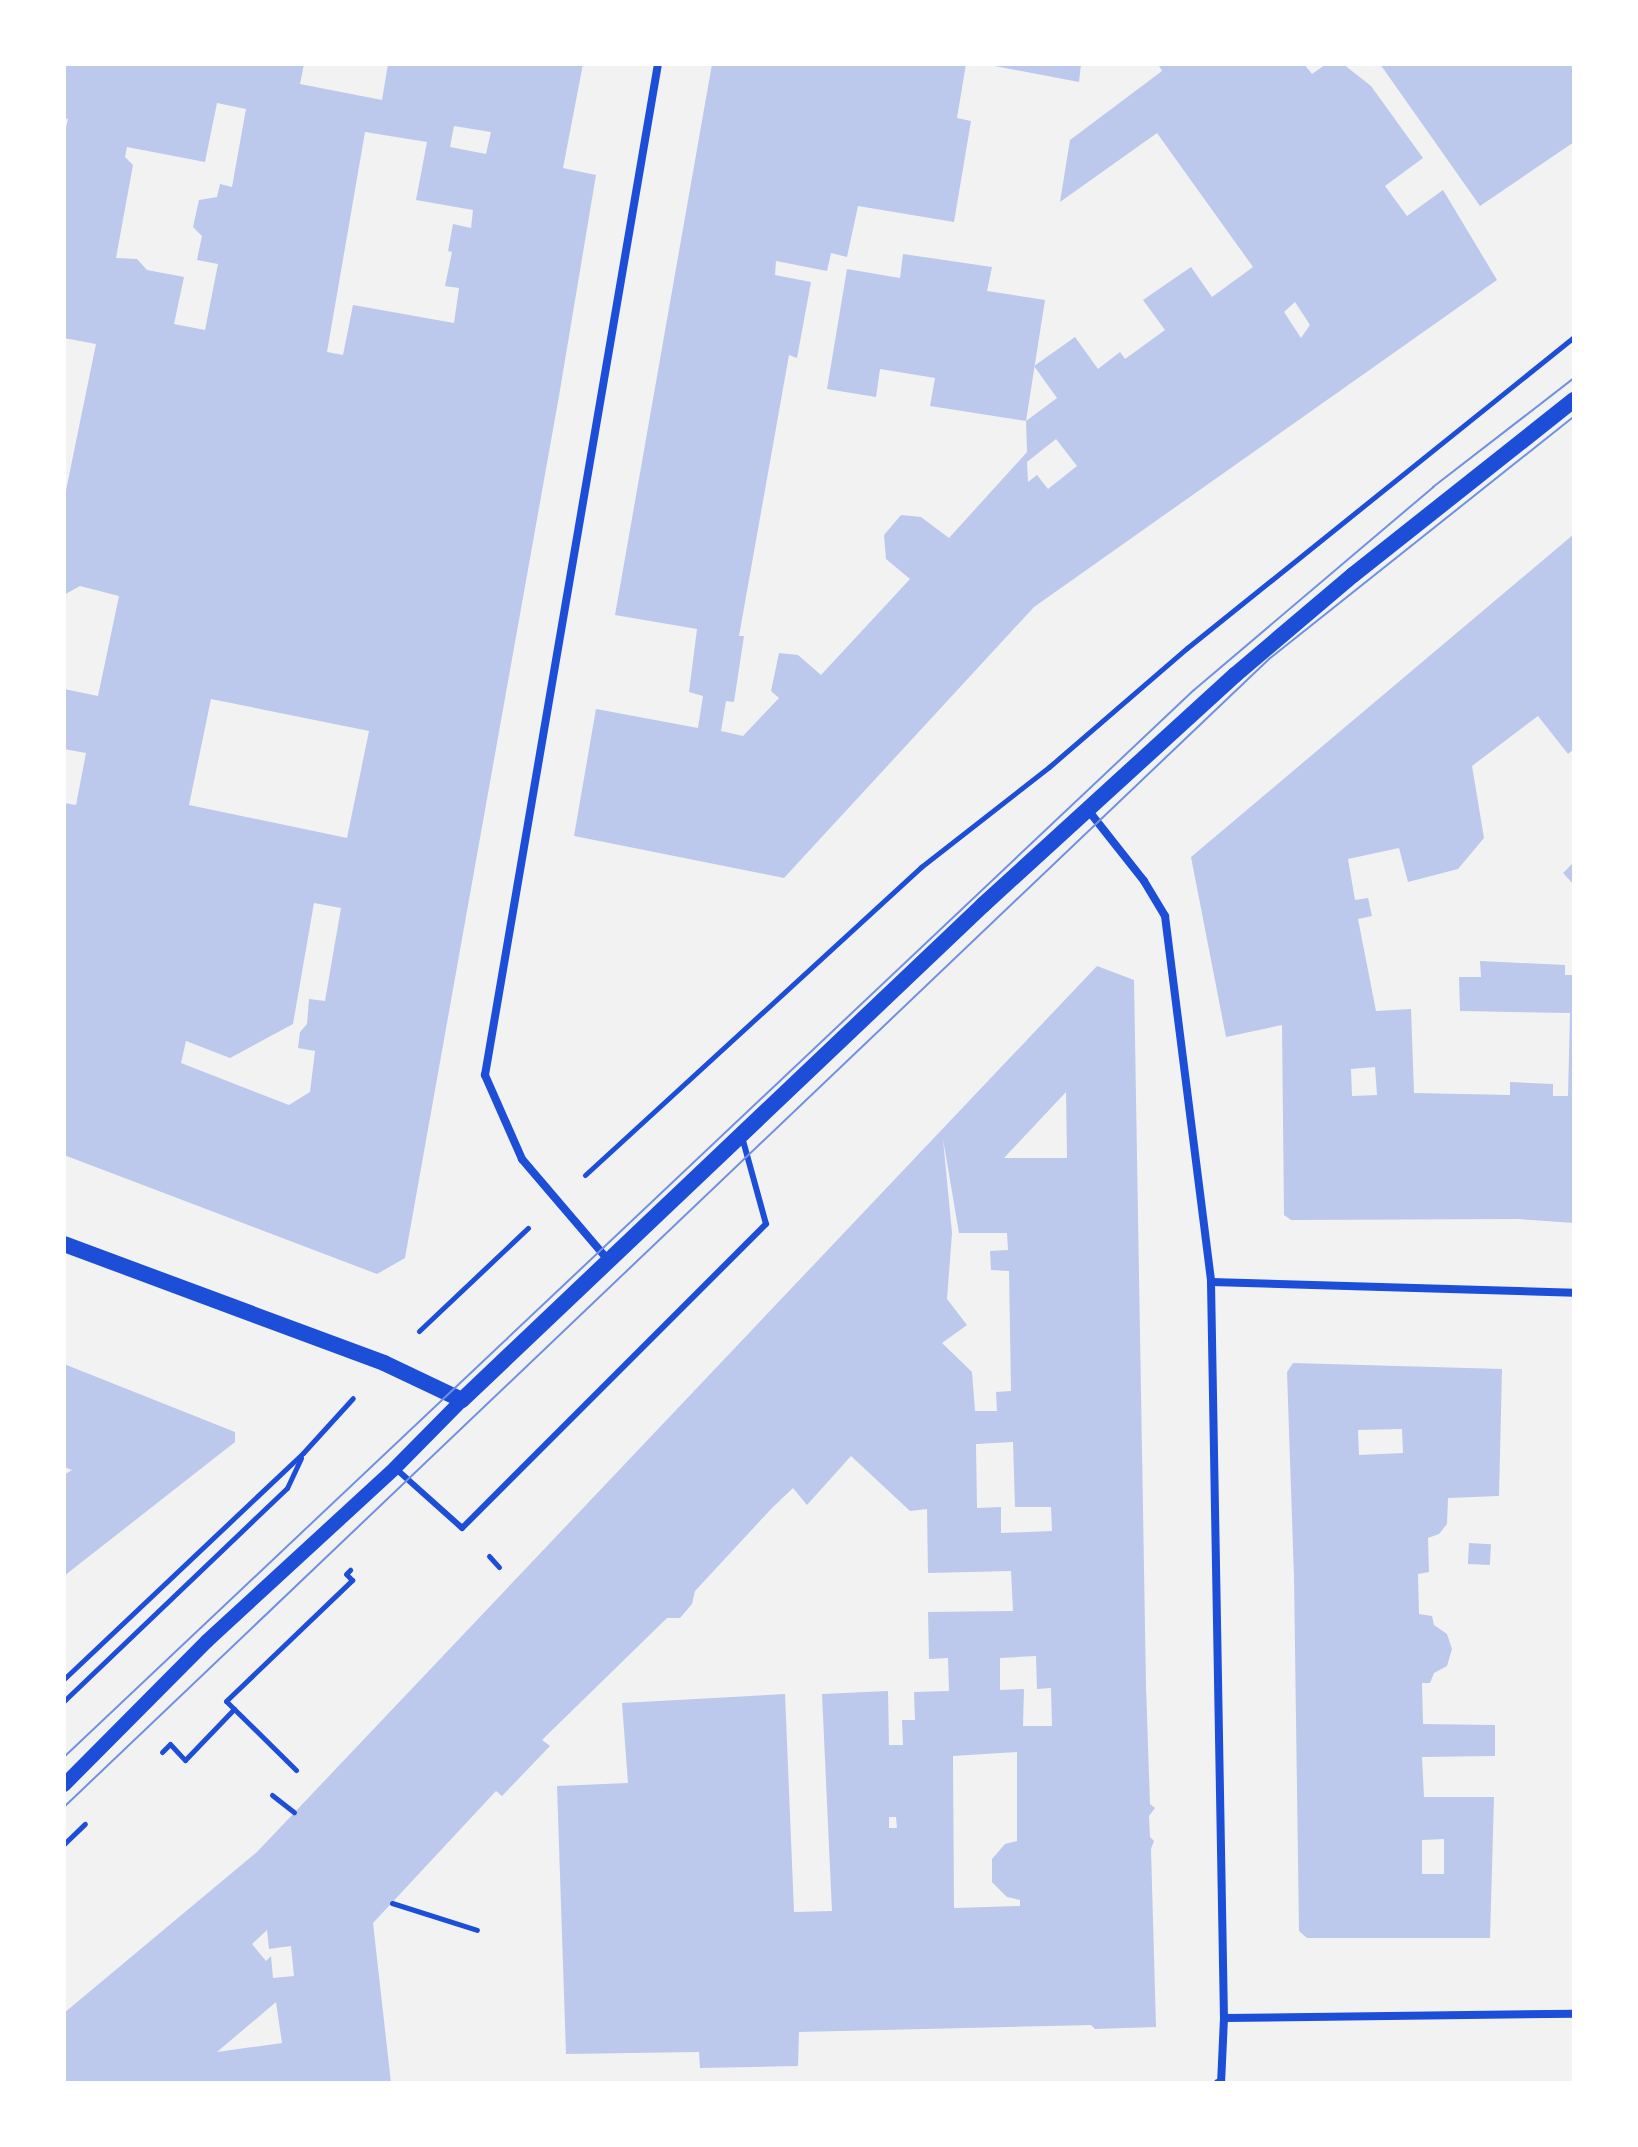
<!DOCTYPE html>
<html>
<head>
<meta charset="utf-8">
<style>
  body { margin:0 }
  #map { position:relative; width:1638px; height:2147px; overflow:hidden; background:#f2f2f2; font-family:"DejaVu Sans",sans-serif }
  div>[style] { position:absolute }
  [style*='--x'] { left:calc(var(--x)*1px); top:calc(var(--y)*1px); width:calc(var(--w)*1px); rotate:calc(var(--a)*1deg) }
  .building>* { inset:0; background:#bdc9ec; transform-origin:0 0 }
  .path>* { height:5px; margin:-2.5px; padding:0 2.5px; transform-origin:2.5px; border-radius:2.5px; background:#1d4ed8 }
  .service>* { height:6px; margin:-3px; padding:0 3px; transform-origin:3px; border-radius:3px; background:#1d4ed8 }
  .minor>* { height:8px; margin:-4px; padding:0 4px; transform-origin:4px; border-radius:4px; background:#1d4ed8 }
  .tertiary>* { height:14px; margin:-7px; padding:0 7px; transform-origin:7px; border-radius:7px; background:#1d4ed8 }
  .secondary>* { height:16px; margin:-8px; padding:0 8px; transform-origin:8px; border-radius:8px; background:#1d4ed8 }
  .tram>* { height:2px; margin:-1px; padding:0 1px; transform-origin:1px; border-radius:1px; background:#7290e2 }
  span { translate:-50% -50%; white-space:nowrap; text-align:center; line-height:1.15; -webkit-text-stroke:8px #fff; paint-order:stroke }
  .frame { position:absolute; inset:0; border:66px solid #fff; pointer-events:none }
</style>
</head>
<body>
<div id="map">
  <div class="building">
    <div style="clip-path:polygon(evenodd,64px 64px,304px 64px,300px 84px,382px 100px,388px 64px,583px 64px,563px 168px,596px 175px,559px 396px,405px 1258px,377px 1274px,64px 1155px,64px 803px,76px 805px,86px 753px,64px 749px,64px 689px,98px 696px,119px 596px,80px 586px,64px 595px,64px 500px,96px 344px,64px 338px,64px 136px,68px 119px,64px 118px,64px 64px,217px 103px,246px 109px,232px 187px,220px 184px,217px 197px,199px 200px,193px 227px,202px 236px,197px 260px,218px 264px,205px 330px,174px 324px,184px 277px,147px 270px,137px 259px,116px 258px,133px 165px,125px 157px,127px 147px,205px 162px,217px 103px,64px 64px,454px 126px,491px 132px,486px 154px,450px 147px,454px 126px,64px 64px,365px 132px,427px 142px,416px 200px,473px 210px,471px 228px,453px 224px,448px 251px,452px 252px,445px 286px,459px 288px,454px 323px,353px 305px,343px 355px,327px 352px,365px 132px,64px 64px,211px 699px,369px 731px,347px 838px,189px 805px,211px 699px,64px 64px,314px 903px,341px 908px,325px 1001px,309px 999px,307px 1024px,300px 1032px,298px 1048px,315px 1051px,310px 1092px,289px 1105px,181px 1063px,186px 1041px,230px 1058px,293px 1024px,314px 903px)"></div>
    <div style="clip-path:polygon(evenodd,712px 64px,966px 64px,957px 118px,971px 121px,954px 222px,858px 206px,847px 257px,831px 253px,827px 271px,776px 261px,775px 275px,811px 282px,797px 358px,789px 355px,739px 636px,744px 636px,734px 702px,726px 701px,721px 731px,743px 736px,779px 698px,771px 691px,779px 653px,798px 655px,821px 675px,910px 579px,886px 559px,884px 535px,901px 515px,921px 517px,949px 538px,1027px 452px,1026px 421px,1057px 398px,1034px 366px,1075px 337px,1098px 369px,1120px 352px,1125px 359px,1165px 330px,1143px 300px,1191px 267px,1212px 297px,1253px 267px,1157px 133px,1060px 202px,1070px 140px,1162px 71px,1158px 64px,1304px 64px,1312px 74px,1326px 64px,1343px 64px,1371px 86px,1423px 158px,1385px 186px,1407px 216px,1443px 190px,1497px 280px,1034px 607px,784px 878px,574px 836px,596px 709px,698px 728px,703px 696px,689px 692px,697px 629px,615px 615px,712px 64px,1295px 302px,1310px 325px,1301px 338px,1284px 312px,1295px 302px,712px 64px,1056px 439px,1077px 466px,1048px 489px,1037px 475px,1028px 482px,1027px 462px,1056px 439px)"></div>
    <div style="clip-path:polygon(984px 64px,1081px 64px,1079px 82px)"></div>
    <div style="clip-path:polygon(1380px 64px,1574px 64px,1574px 142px,1480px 206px)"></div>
    <div style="clip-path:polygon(903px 254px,992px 267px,987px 291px,1045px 300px,1026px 421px,930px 406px,935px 378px,880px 369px,876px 397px,827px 389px,847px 269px,900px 278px)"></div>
    <div style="clip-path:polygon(evenodd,1574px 534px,1574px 749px,1568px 754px,1538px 716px,1472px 766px,1484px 838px,1458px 869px,1408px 882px,1399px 848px,1348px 859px,1355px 900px,1368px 898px,1372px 916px,1358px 919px,1376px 1011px,1411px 1009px,1414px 1093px,1510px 1095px,1510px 1082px,1553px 1084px,1553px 1096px,1568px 1096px,1570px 1013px,1460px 1011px,1459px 977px,1481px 977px,1480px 961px,1565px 965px,1565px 975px,1574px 975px,1574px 1223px,1518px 1219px,1291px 1220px,1284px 1215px,1282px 1025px,1226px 1037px,1191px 857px,1574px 534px,1375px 1067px,1377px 1095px,1352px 1096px,1351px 1069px,1375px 1067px)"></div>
    <div style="clip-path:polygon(1574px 862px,1574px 885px,1563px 873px)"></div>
    <div style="clip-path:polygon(evenodd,1097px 966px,1134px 980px,1146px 1686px,1150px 1804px,1155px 1808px,1149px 1816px,1150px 1837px,1154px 1841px,1151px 1849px,1156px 2027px,1095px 2029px,1091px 2025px,799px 2032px,798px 2066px,700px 2068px,699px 2052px,566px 2054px,557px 1786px,628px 1783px,622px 1703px,785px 1694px,794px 1912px,832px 1911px,822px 1694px,888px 1691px,889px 1745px,903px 1745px,902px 1720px,915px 1720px,914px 1692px,949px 1691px,948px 1658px,929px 1659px,928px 1612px,1013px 1611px,1011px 1571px,928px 1573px,927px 1509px,910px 1511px,851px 1456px,807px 1505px,793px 1488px,772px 1508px,695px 1591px,692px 1604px,680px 1618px,667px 1618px,542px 1740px,550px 1746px,502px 1796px,496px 1791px,373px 1923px,391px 2083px,64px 2083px,64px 2013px,257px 1852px,1097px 966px,1066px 1092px,1067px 1158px,1004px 1158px,1066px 1092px,1097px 966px,943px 1139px,959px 1233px,1007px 1233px,1008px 1250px,990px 1251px,991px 1270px,1009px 1271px,1011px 1391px,996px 1392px,997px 1411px,975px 1411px,972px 1372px,942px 1343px,967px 1325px,947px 1299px,952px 1233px,943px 1139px,1097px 966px,1013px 1442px,1015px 1507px,1051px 1507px,1052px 1531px,1001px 1533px,1001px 1507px,977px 1508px,976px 1444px,1013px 1442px,1097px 966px,1036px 1656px,1037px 1689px,1051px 1688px,1052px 1726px,1023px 1726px,1024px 1689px,1000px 1690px,1000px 1658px,1036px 1656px,1097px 966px,1017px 1752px,1017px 1841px,1005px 1844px,992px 1859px,992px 1882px,1007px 1897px,1020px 1900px,1020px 1906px,954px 1908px,953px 1756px,1017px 1752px,1097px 966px,889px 1817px,896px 1817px,897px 1828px,889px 1828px,889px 1817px,1097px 966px,267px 1930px,269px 1949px,291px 1946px,294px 1976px,273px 1978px,271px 1956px,266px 1961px,252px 1944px,267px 1930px,1097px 966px,276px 2002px,282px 2043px,217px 2052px,276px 2002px)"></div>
    <div style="clip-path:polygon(evenodd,1293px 1363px,1502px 1369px,1499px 1496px,1448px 1498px,1447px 1524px,1439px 1534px,1428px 1538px,1429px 1572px,1418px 1574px,1419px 1614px,1432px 1616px,1434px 1625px,1447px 1634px,1452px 1649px,1447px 1666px,1434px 1673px,1430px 1683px,1422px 1683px,1423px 1724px,1495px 1725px,1495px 1756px,1422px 1757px,1424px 1797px,1494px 1797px,1490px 1938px,1307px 1938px,1299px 1931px,1294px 1577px,1287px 1372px,1293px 1363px,1402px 1429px,1403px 1453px,1359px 1455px,1358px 1430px,1402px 1429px,1293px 1363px,1444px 1839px,1444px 1874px,1422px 1874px,1422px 1840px,1444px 1839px)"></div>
    <div style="clip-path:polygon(64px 1364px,235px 1432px,235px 1442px,64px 1576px,64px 1475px,72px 1470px,64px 1467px)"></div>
    <div style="left:1469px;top:1543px;width:22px;height:21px;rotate:3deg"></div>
  </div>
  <div class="path">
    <div style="--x:585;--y:1175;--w:456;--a:-42.5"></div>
    <div style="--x:921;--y:867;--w:162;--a:-38"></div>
    <div style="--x:1049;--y:767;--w:182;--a:-40.8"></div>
    <div style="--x:1187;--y:648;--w:496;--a:-38.8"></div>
    <div style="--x:419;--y:1331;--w:150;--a:-43.4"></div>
    <div style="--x:489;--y:1556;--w:15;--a:48"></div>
    <div style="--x:64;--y:1679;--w:329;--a:-43.4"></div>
    <div style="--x:303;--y:1453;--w:74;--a:-47.7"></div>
    <div style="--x:64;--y:1701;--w:308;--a:-43.7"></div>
    <div style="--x:287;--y:1488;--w:33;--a:-65"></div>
    <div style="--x:162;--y:1752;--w:11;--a:-45"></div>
    <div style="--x:170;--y:1744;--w:22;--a:47"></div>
    <div style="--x:185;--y:1760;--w:71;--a:-46.1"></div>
    <div style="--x:296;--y:1770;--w:98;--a:-135.4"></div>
    <div style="--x:226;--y:1701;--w:175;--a:-43.8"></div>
    <div style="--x:352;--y:1580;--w:8;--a:-135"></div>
    <div style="--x:346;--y:1574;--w:6;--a:-45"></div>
    <div style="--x:272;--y:1795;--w:28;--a:38"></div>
    <div style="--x:64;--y:1844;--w:29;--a:-44"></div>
    <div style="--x:392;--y:1903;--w:89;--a:17.6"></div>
  </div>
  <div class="service">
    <div style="--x:395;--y:1468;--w:90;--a:41.8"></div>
    <div style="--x:462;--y:1528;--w:430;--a:-45"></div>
    <div style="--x:766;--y:1224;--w:90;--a:-105.4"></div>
  </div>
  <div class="minor">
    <div style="--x:1088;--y:810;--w:90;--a:51.7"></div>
    <div style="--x:1144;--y:881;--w:41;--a:59"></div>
    <div style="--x:1165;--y:916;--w:369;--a:82.8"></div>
    <div style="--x:1211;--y:1282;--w:736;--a:88.99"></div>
    <div style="--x:1224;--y:2018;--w:65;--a:92.6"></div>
    <div style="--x:1221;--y:2083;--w:3;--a:180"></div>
    <div style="--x:609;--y:1261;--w:134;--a:-130.5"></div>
    <div style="--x:522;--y:1159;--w:92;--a:-113.8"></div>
    <div style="--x:485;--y:1075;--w:1026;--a:-80.29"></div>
    <div style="--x:1211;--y:1282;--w:363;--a:1.7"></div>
    <div style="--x:1224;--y:2018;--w:350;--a:-0.7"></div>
  </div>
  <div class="tertiary">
    <div style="--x:64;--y:1785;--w:203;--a:-45.2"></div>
    <div style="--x:207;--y:1641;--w:255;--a:-42.6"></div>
    <div style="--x:395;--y:1468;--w:95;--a:-45.4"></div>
  </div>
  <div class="secondary">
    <div style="--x:64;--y:1244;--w:341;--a:20.4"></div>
    <div style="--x:384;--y:1363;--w:86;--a:25.4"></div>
    <div style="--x:462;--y:1400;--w:719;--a:-43.53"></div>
    <div style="--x:983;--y:905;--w:341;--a:-42.4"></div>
    <div style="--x:1235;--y:675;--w:155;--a:-40.3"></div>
    <div style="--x:1353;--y:575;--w:282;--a:-38.4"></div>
  </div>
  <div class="tram">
    <div style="--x:64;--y:1757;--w:1554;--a:-43.36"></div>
    <div style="--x:1194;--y:690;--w:314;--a:-40.3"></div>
    <div style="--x:1433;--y:487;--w:178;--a:-37.7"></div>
    <div style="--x:64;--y:1807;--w:1664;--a:-43.61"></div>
    <div style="--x:1269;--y:659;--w:390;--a:-38.5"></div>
  </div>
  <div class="frame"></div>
</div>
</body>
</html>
